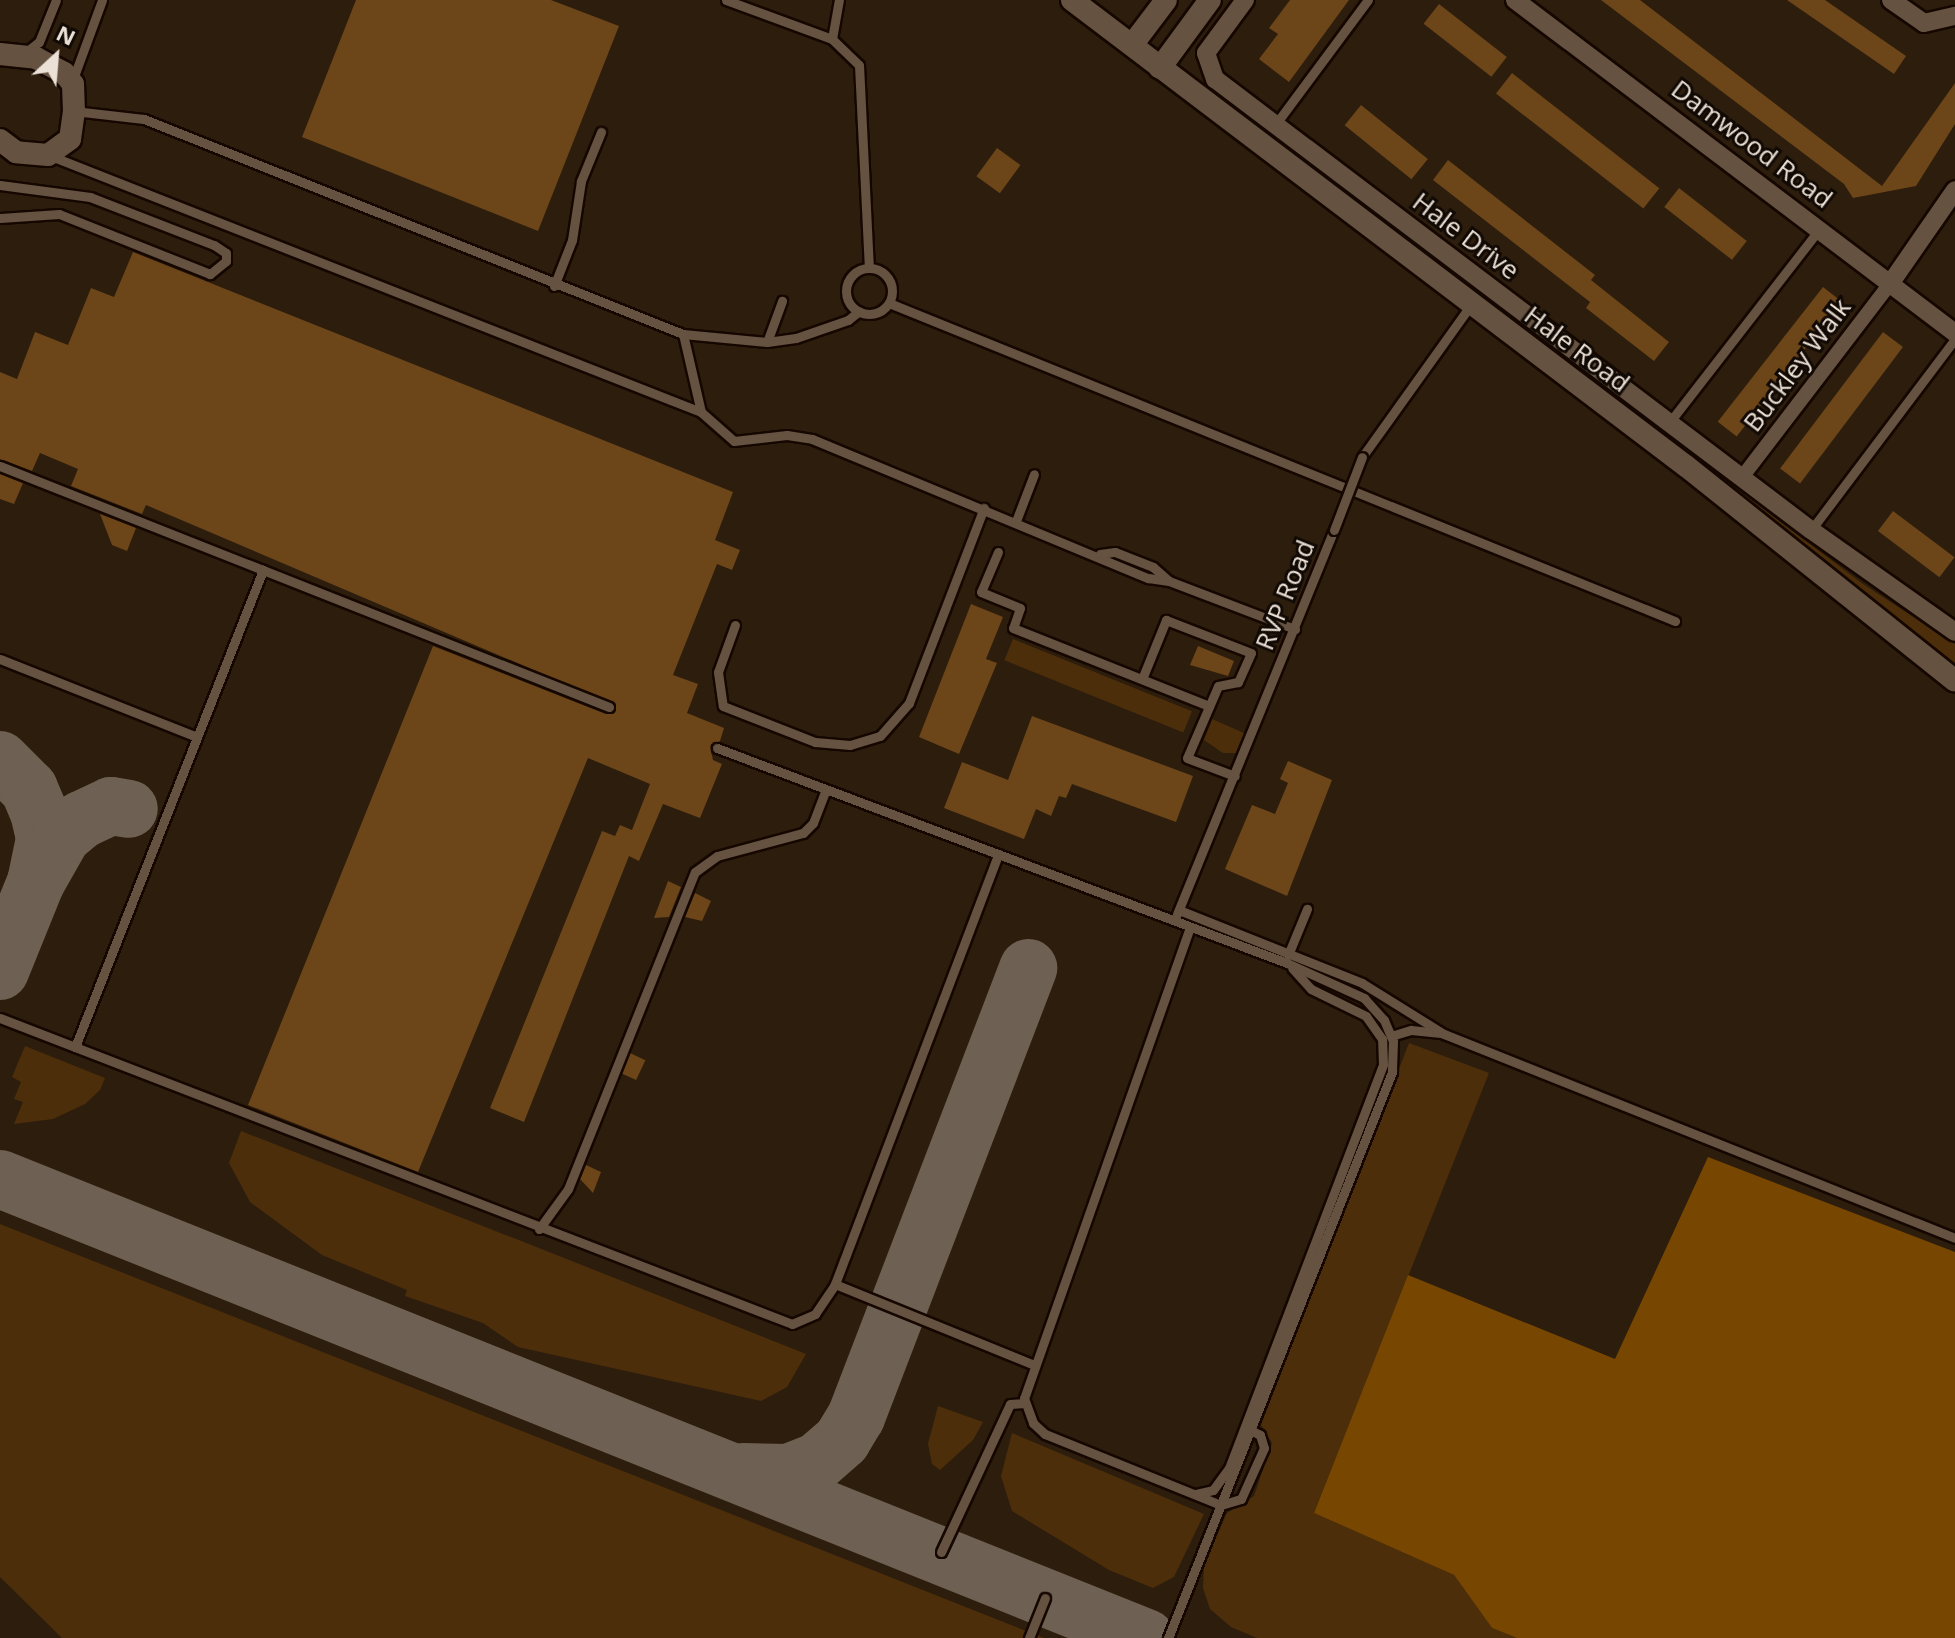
<!DOCTYPE html>
<html>
<head>
<meta charset="utf-8">
<style>
  body { margin:0 }
  #map { position:relative; width:1955px; height:1638px; overflow:hidden; background:#2d1d0d; font-family:"Open Sans",sans-serif }
  div>[style] { position:absolute }
  [style*='--x'] { left:calc(var(--x)*1px); top:calc(var(--y)*1px); width:calc(var(--w)*1px); rotate:calc(var(--a)*1deg) }
  .green>* { inset:0; background:#4d2e0a; transform-origin:0 0 }
  .forest>* { inset:0; background:#774600 }
  .taxiway>* { height:58px; margin:-29px; padding:0 29px; transform-origin:29px; border-radius:29px; background:#6e6052 }
  .building>* { inset:0; background:#6c4519; transform-origin:0 0 }
  .roads { filter:drop-shadow(2px 0 #150700) drop-shadow(-2px 0 #150700) drop-shadow(0 2px #150700) drop-shadow(0 -2px #150700) }
  .service>* { height:9px; margin:-4.5px; padding:0 4.5px; transform-origin:4.5px; border-radius:4.5px; background:#655240 }
  .service>.ring { margin:-4.5px; padding:0; box-sizing:content-box; background:none; border:9px solid #655240; border-radius:50% }
  .pedestrian>* { height:14px; margin:-7px; padding:0 7px; transform-origin:7px; border-radius:7px; background:#655240 }
  .minor>* { height:18px; margin:-9px; padding:0 9px; transform-origin:9px; border-radius:9px; background:#655240 }
  .tertiary>* { height:22px; margin:-11px; padding:0 11px; transform-origin:11px; border-radius:11px; background:#655240 }
  .bridges { filter:drop-shadow(2px 0 #150700) drop-shadow(-2px 0 #150700) drop-shadow(0 2px #150700) drop-shadow(0 -2px #150700) }
  .service-bridge>* { height:9px; margin:-4.5px; padding:0 4.5px; transform-origin:4.5px; border-radius:4.5px; background:#655240 }
  span { translate:-50% -50%; white-space:nowrap; text-align:center; line-height:1.15; -webkit-text-stroke:6px #100904; paint-order:stroke }
  .street-label { font-size:26px; color:#ece1d6 }
  .north { position:absolute; left:16px; top:16px; width:80px; height:80px; -webkit-text-stroke:6px #100904; paint-order:stroke; rotate:26deg; font-size:22px; font-weight:700; line-height:32px; text-align:center; color:#ece1d6 }
  .north::after { content:''; display:block; margin:auto; width:28px; height:36px; background:#ece1d6; clip-path:polygon(50% 0,100% 100%,50% 72%,0 100%) }
</style>
</head>
<body>
<div id="map">
  <div class="green">
    <div style="clip-path:polygon(1567px 367px,1578px 369px,1863px 584px,1955px 644px,1955px 670px)"></div>
    <div style="left:1013px;top:639px;width:193px;height:23px;rotate:22deg"></div>
    <div style="clip-path:polygon(1212px 719px,1246px 734px,1238px 753px,1223px 753px,1204px 740px)"></div>
    <div style="clip-path:polygon(1409px 1043px,1489px 1073px,1314px 1513px,1454px 1575px,1492px 1628px,1517px 1638px,1257px 1638px,1231px 1627px,1210px 1609px,1203px 1588px,1204px 1565px,1227px 1513px,1254px 1496px,1272px 1443px,1261px 1425px)"></div>
    <div style="clip-path:polygon(25px 1046px,105px 1078px,100px 1090px,85px 1104px,53px 1119px,14px 1124px,23px 1102px,14px 1099px,21px 1082px,12px 1077px)"></div>
    <div style="clip-path:polygon(241px 1131px,544px 1250px,806px 1354px,787px 1387px,761px 1401px,518px 1347px,483px 1323px,405px 1296px,407px 1290px,322px 1255px,250px 1202px,229px 1163px)"></div>
    <div style="clip-path:polygon(0 1224px,1044px 1638px,62px 1638px,0 1577px)"></div>
    <div style="clip-path:polygon(938px 1406px,983px 1422px,973px 1440px,940px 1470px,932px 1464px,928px 1444px)"></div>
    <div style="clip-path:polygon(1012px 1433px,1204px 1514px,1174px 1577px,1153px 1588px,1109px 1570px,1012px 1511px,1001px 1476px)"></div>
  </div>
  <div class="forest">
    <div style="clip-path:polygon(1708px 1157px,1955px 1252px,1955px 1638px,1517px 1638px,1492px 1628px,1454px 1575px,1314px 1513px,1408px 1275px,1615px 1359px)"></div>
  </div>
  <div class="taxiway">
    <div style="--x:0;--y:760;--w:41;--a:45"></div>
    <div style="--x:29;--y:789;--w:25;--a:67"></div>
    <div style="--x:39;--y:812;--w:28;--a:77"></div>
    <div style="--x:45;--y:839;--w:44;--a:101.8"></div>
    <div style="--x:36;--y:882;--w:53;--a:-60.5"></div>
    <div style="--x:62;--y:836;--w:25;--a:-40"></div>
    <div style="--x:81;--y:820;--w:33;--a:-25"></div>
    <div style="--x:111;--y:806;--w:18;--a:9"></div>
    <div style="--x:0;--y:971;--w:96;--a:-68"></div>
    <div style="--x:0;--y:1179;--w:1235;--a:21.83"></div>
    <div style="--x:743;--y:1472;--w:45;--a:1.3"></div>
    <div style="--x:788;--y:1473;--w:31;--a:-21"></div>
    <div style="--x:817;--y:1462;--w:33;--a:-41"></div>
    <div style="--x:842;--y:1440;--w:27;--a:-59"></div>
    <div style="--x:856;--y:1417;--w:481;--a:-69"></div>
  </div>
  <div class="building">
    <div style="clip-path:polygon(356px 0,551px 0,619px 26px,538px 231px,302px 137px)"></div>
    <div style="clip-path:polygon(1290px 0,1349px 0,1289px 82px,1259px 59px,1278px 34px,1269px 28px)"></div>
    <div style="clip-path:polygon(1601px 0,1640px 0,1882px 186px,1955px 83px,1955px 124px,1916px 186px,1853px 198px,1844px 184px)"></div>
    <div style="clip-path:polygon(1787px 0,1825px 0,1906px 56px,1894px 74px)"></div>
    <div style="left:1439px;top:4px;width:86px;height:25px;rotate:38deg"></div>
    <div style="left:1512px;top:73px;width:187px;height:26px;rotate:38deg"></div>
    <div style="left:1361px;top:105px;width:86px;height:26px;rotate:39deg"></div>
    <div style="left:997px;top:148px;width:29px;height:35px;rotate:36deg"></div>
    <div style="clip-path:polygon(1448px 160px,1595px 275px,1591px 280px,1669px 342px,1654px 361px,1586px 308px,1590px 302px,1433px 180px)"></div>
    <div style="left:1679px;top:188px;width:86px;height:24px;rotate:38deg"></div>
    <div style="clip-path:polygon(133px 252px,733px 492px,715px 540px,740px 550px,732px 570px,717px 564px,673px 675px,698px 684px,687px 713px,724px 728px,720px 741px,710px 746px,713px 760px,722px 764px,700px 818px,663px 804px,639px 861px,629px 856px,524px 1122px,490px 1108px,602px 831px,615px 836px,620px 825px,632px 830px,650px 784px,588px 758px,418px 1172px,248px 1105px,433px 646px,606px 714px,614px 712px,616px 705px,146px 505px,142px 514px,71px 486px,78px 469px,40px 453px,32px 471px,0 459px,0 372px,17px 379px,35px 332px,68px 345px,91px 288px,114px 297px)"></div>
    <div style="left:1823px;top:287px;width:24px;height:171px;rotate:38deg"></div>
    <div style="left:1883px;top:332px;width:25px;height:171px;rotate:37deg"></div>
    <div style="clip-path:polygon(0 474px,23px 483px,14px 504px,0 499px)"></div>
    <div style="left:1893px;top:511px;width:77px;height:25px;rotate:37deg"></div>
    <div style="clip-path:polygon(100px 514px,136px 528px,127px 551px,112px 545px)"></div>
    <div style="clip-path:polygon(971px 604px,1003px 617px,986px 659px,997px 663px,959px 754px,919px 737px)"></div>
    <div style="clip-path:polygon(1198px 646px,1234px 661px,1228px 676px,1190px 665px)"></div>
    <div style="clip-path:polygon(1032px 716px,1193px 776px,1176px 822px,1072px 784px,1066px 798px,1059px 796px,1051px 816px,1036px 809px,1024px 839px,944px 808px,962px 762px,1008px 780px)"></div>
    <div style="clip-path:polygon(1288px 761px,1332px 780px,1287px 896px,1225px 869px,1252px 805px,1275px 814px,1288px 783px,1280px 779px)"></div>
    <div style="clip-path:polygon(668px 881px,681px 887px,669px 917px,654px 918px)"></div>
    <div style="clip-path:polygon(695px 893px,711px 901px,702px 921px,685px 917px)"></div>
    <div style="left:630px;top:1053px;width:17px;height:22px;rotate:25deg"></div>
    <div style="clip-path:polygon(586px 1165px,601px 1172px,593px 1193px,580px 1179px)"></div>
  </div>
  <div class="roads">
    <div class="service">
      <div style="--x:726;--y:0;--w:113;--a:20.2"></div>
      <div style="--x:832;--y:39;--w:37;--a:44"></div>
      <div style="--x:859;--y:65;--w:203;--a:87.2"></div>
      <div style="--x:832;--y:39;--w:40;--a:-80"></div>
      <div style="--x:26;--y:52;--w:16;--a:-38"></div>
      <div style="--x:39;--y:42;--w:45;--a:-68"></div>
      <div style="--x:73;--y:79;--w:84;--a:-69.8"></div>
      <div style="--x:74;--y:111;--w:70;--a:6.5"></div>
      <div style="--x:144;--y:119;--w:580;--a:21.75"></div>
      <div style="--x:683;--y:334;--w:84;--a:5.4"></div>
      <div style="--x:767;--y:342;--w:29;--a:-8"></div>
      <div style="--x:796;--y:338;--w:55;--a:-19.1"></div>
      <div style="--x:848;--y:320;--w:14;--a:-39"></div>
      <div style="--x:1275;--y:125;--w:156;--a:-53.4"></div>
      <div style="--x:51;--y:156;--w:699;--a:21.5"></div>
      <div style="--x:0;--y:185;--w:91;--a:7.6"></div>
      <div style="--x:90;--y:197;--w:133;--a:21.2"></div>
      <div style="--x:214;--y:245;--w:14;--a:34"></div>
      <div style="--x:226;--y:253;--w:8;--a:90"></div>
      <div style="--x:226;--y:261;--w:21;--a:141"></div>
      <div style="--x:210;--y:274;--w:162;--a:-158.3"></div>
      <div style="--x:59;--y:214;--w:59;--a:176.1"></div>
      <div class="ring" style="left:846px;top:268px;width:37px;height:37px"></div>
      <div style="--x:554;--y:286;--w:49;--a:-68.6"></div>
      <div style="--x:572;--y:240;--w:60;--a:-81.3"></div>
      <div style="--x:581;--y:181;--w:53;--a:-67.8"></div>
      <div style="--x:889;--y:303;--w:848;--a:22.03"></div>
      <div style="--x:683;--y:334;--w:80;--a:77"></div>
      <div style="--x:701;--y:412;--w:44;--a:41.3"></div>
      <div style="--x:734;--y:441;--w:53;--a:-6.5"></div>
      <div style="--x:787;--y:435;--w:25;--a:9"></div>
      <div style="--x:812;--y:439;--w:364;--a:22.5"></div>
      <div style="--x:1148;--y:578;--w:21;--a:8"></div>
      <div style="--x:1169;--y:581;--w:135;--a:20.9"></div>
      <div style="--x:767;--y:342;--w:44;--a:-69.9"></div>
      <div style="--x:1669;--y:423;--w:247;--a:-52.2"></div>
      <div style="--x:1362;--y:457;--w:187;--a:-54.4"></div>
      <div style="--x:0;--y:466;--w:655;--a:21.59"></div>
      <div style="--x:1016;--y:521;--w:50;--a:-69"></div>
      <div style="--x:1811;--y:530;--w:239;--a:-53"></div>
      <div style="--x:998;--y:552;--w:43;--a:113"></div>
      <div style="--x:981;--y:592;--w:42;--a:22.3"></div>
      <div style="--x:1020;--y:608;--w:21;--a:109"></div>
      <div style="--x:1013;--y:628;--w:211;--a:21.7"></div>
      <div style="--x:1100;--y:554;--w:15;--a:-8"></div>
      <div style="--x:1115;--y:552;--w:41;--a:21.5"></div>
      <div style="--x:1153;--y:567;--w:21;--a:41"></div>
      <div style="--x:735;--y:625;--w:50;--a:109.9"></div>
      <div style="--x:718;--y:672;--w:34;--a:82"></div>
      <div style="--x:723;--y:706;--w:99;--a:21.4"></div>
      <div style="--x:815;--y:742;--w:35;--a:5"></div>
      <div style="--x:850;--y:745;--w:31;--a:-17"></div>
      <div style="--x:880;--y:736;--w:44;--a:-48.7"></div>
      <div style="--x:909;--y:703;--w:209;--a:-69"></div>
      <div style="--x:0;--y:659;--w:212;--a:21.6"></div>
      <div style="--x:1142;--y:679;--w:64;--a:-67.9"></div>
      <div style="--x:1166;--y:620;--w:91;--a:21.2"></div>
      <div style="--x:1251;--y:653;--w:32;--a:114"></div>
      <div style="--x:1238;--y:682;--w:20;--a:169"></div>
      <div style="--x:1218;--y:686;--w:78;--a:113.3"></div>
      <div style="--x:1187;--y:758;--w:51;--a:20.6"></div>
      <div style="--x:717;--y:748;--w:609;--a:20.67"></div>
      <div style="--x:1287;--y:963;--w:85;--a:24.4"></div>
      <div style="--x:1364;--y:998;--w:30;--a:48"></div>
      <div style="--x:1384;--y:1020;--w:23;--a:67"></div>
      <div style="--x:1393;--y:1041;--w:31;--a:92"></div>
      <div style="--x:1392;--y:1072;--w:609;--a:111.59"></div>
      <div style="--x:1179;--y:910;--w:197;--a:21.7"></div>
      <div style="--x:1362;--y:983;--w:97;--a:31.9"></div>
      <div style="--x:1444;--y:1034;--w:550;--a:21.76"></div>
      <div style="--x:1177;--y:914;--w:415;--a:-67.8"></div>
      <div style="--x:1190;--y:927;--w:499;--a:109.4"></div>
      <div style="--x:1024;--y:1398;--w:27;--a:70"></div>
      <div style="--x:1033;--y:1423;--w:16;--a:43"></div>
      <div style="--x:1045;--y:1434;--w:190;--a:22"></div>
      <div style="--x:1221;--y:1505;--w:21;--a:-17"></div>
      <div style="--x:1241;--y:1499;--w:56;--a:-65.7"></div>
      <div style="--x:1264;--y:1448;--w:14;--a:-107"></div>
      <div style="--x:1260;--y:1435;--w:17;--a:-152"></div>
      <div style="--x:1288;--y:955;--w:50;--a:-67.6"></div>
      <div style="--x:0;--y:1018;--w:849;--a:21.12"></div>
      <div style="--x:792;--y:1324;--w:25;--a:-23"></div>
      <div style="--x:815;--y:1314;--w:36;--a:-56"></div>
      <div style="--x:835;--y:1284;--w:460;--a:-69.2"></div>
      <div style="--x:1391;--y:1036;--w:21;--a:-17"></div>
      <div style="--x:1411;--y:1030;--w:30;--a:6"></div>
      <div style="--x:75;--y:1047;--w:513;--a:-68.49"></div>
      <div style="--x:539;--y:1229;--w:49;--a:-54.1"></div>
      <div style="--x:568;--y:1189;--w:341;--a:-68.2"></div>
      <div style="--x:695;--y:872;--w:27;--a:-36"></div>
      <div style="--x:717;--y:856;--w:89;--a:-15"></div>
      <div style="--x:803;--y:833;--w:14;--a:-45"></div>
      <div style="--x:813;--y:823;--w:36;--a:-69"></div>
      <div style="--x:835;--y:1284;--w:213;--a:22.1"></div>
      <div style="--x:1196;--y:1494;--w:17;--a:-13"></div>
      <div style="--x:1213;--y:1490;--w:27;--a:-54"></div>
      <div style="--x:1229;--y:1468;--w:432;--a:-69.1"></div>
      <div style="--x:1383;--y:1064;--w:25;--a:-92"></div>
      <div style="--x:1382;--y:1039;--w:28;--a:-125"></div>
      <div style="--x:1366;--y:1016;--w:61;--a:-153.9"></div>
      <div style="--x:1311;--y:989;--w:28;--a:-132"></div>
      <div style="--x:941;--y:1552;--w:163;--a:-65"></div>
      <div style="--x:1010;--y:1404;--w:15;--a:-4"></div>
      <div style="--x:1029;--y:1638;--w:43;--a:-68.2"></div>
    </div>
    <div class="pedestrian">
      <div style="--x:1743;--y:476;--w:242;--a:-52.6"></div>
    </div>
    <div class="minor">
      <div style="--x:1245;--y:0;--w:66;--a:126.3"></div>
      <div style="--x:1206;--y:53;--w:28;--a:71"></div>
      <div style="--x:1215;--y:79;--w:747;--a:37.12"></div>
      <div style="--x:1811;--y:530;--w:176;--a:35.3"></div>
      <div style="--x:1515;--y:0;--w:552;--a:37.12"></div>
      <div style="--x:1891;--y:0;--w:40;--a:34.9"></div>
      <div style="--x:1924;--y:23;--w:32;--a:-13"></div>
      <div style="--x:1890;--y:284;--w:114;--a:-55.3"></div>
    </div>
    <div class="tertiary">
      <div style="--x:1072;--y:0;--w:771;--a:37.2"></div>
      <div style="--x:1686;--y:466;--w:344;--a:38.6"></div>
      <div style="--x:1132;--y:45;--w:56;--a:-52.9"></div>
      <div style="--x:0;--y:54;--w:36;--a:6"></div>
      <div style="--x:36;--y:58;--w:32;--a:28"></div>
      <div style="--x:64;--y:73;--w:14;--a:51"></div>
      <div style="--x:73;--y:84;--w:27;--a:88"></div>
      <div style="--x:74;--y:111;--w:28;--a:98"></div>
      <div style="--x:70;--y:139;--w:27;--a:144"></div>
      <div style="--x:48;--y:155;--w:32;--a:-175"></div>
      <div style="--x:16;--y:152;--w:20;--a:-143"></div>
      <div style="--x:1160;--y:68;--w:84;--a:-53.7"></div>
    </div>
  </div>
  <div class="bridges">
    <div class="service-bridge">
      <div style="--x:1334;--y:530;--w:78;--a:-69"></div>
    </div>
  </div>
  <div class="street-label">
    <span style="left:1752px;top:144px;rotate:37deg">Damwood Road</span>
    <span style="left:1466px;top:236px;rotate:37deg">Hale Drive</span>
    <span style="left:1577px;top:349px;rotate:37deg">Hale Road</span>
    <span style="left:1797px;top:365px;rotate:-53deg">Buckley Walk</span>
    <span style="left:1285px;top:595px;rotate:-68deg">RVP Road</span>
  </div>
  <div class="north">N</div>
</div>
</body>
</html>
